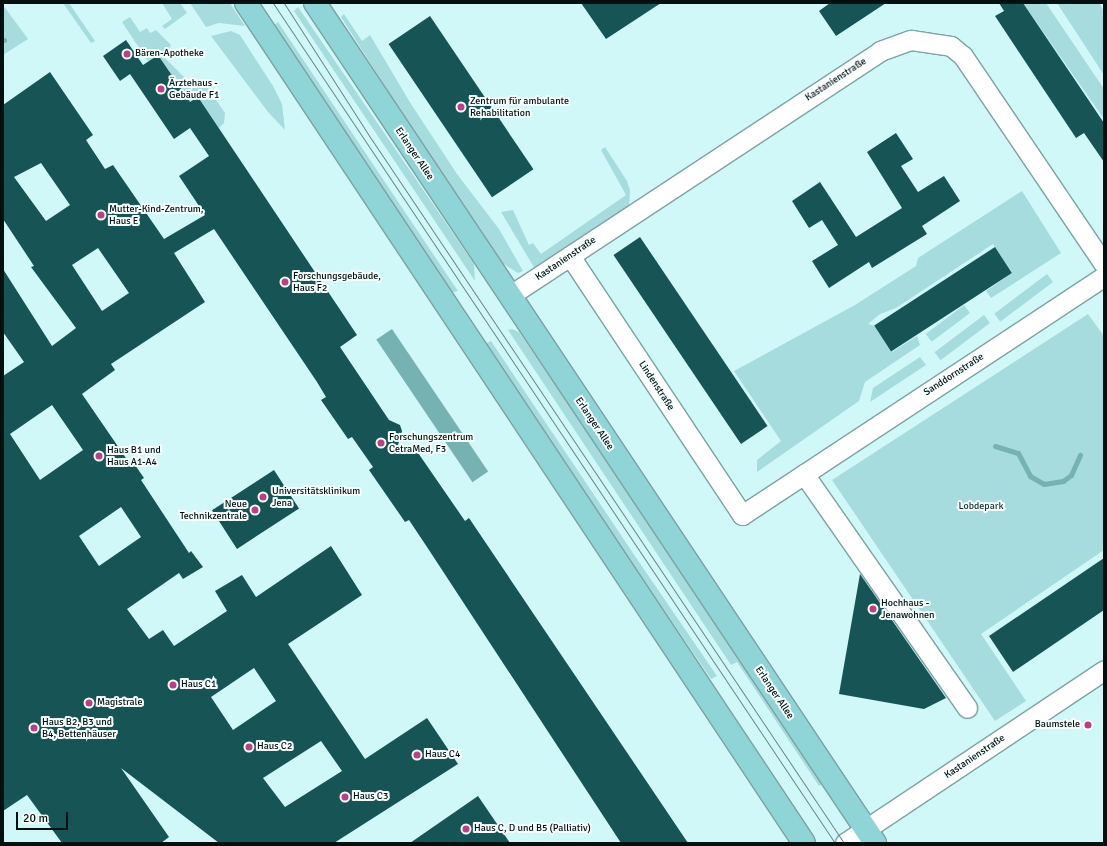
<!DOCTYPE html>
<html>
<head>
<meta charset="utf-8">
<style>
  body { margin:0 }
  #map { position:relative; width:1107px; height:846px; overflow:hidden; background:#d1f8f9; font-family:Signika,sans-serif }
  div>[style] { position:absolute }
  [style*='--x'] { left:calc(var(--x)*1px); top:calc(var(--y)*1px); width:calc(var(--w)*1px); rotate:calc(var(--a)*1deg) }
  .green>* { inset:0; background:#a6dcde; transform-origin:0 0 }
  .water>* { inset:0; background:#77b2b3; transform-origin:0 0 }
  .stream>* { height:5px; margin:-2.5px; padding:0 2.5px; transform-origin:2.5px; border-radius:2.5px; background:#77b2b3 }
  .building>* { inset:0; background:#175456; transform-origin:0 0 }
  .roads { filter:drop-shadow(1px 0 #7ea2a3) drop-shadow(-1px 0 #7ea2a3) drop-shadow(0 1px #7ea2a3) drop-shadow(0 -1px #7ea2a3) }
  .minor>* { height:19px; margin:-9.5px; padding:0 9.5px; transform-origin:9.5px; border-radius:9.5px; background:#fff }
  .major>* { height:22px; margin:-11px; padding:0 11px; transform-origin:11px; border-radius:11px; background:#8fd4d6 }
  .tram>* { height:1px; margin:-0.5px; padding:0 0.5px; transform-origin:0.5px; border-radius:0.5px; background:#6a8585 }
  .dots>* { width:11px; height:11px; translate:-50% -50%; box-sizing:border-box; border:2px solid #f7fefe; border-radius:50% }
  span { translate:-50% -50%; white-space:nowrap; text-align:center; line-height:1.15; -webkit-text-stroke:4px #f7fefe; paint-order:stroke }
  .poi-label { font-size:10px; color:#031010 }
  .left { translate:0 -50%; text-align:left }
  .right { translate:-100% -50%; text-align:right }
  .street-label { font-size:10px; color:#031010 }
  .park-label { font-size:10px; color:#113031 }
  .frame { position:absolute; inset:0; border:4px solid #031010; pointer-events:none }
  .scale { position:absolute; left:16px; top:812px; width:52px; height:18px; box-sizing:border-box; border:2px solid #031010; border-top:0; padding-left:5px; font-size:12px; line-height:14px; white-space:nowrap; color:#031010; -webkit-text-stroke:3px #f7fefe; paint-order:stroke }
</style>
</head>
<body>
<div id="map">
  <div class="green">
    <div style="clip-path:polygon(63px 3px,69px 3px,95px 41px,91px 43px)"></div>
    <div style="clip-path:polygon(162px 3px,180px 3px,187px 13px,165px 29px,162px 26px,172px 19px)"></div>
    <div style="clip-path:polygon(190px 3px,230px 3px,245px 26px,219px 23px,206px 27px)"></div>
    <div style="clip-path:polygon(1023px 3px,1046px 3px,1104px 89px,1104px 119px)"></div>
    <div style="clip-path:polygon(1057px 3px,1099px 3px,1104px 11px,1104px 75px)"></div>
    <div style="clip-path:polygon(3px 5px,28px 39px,3px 55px)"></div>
    <div style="clip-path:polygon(298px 7px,474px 264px,475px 281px,294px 11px)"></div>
    <div style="clip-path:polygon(344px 14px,362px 41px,370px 35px,411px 104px,457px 174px,499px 229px,523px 271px,518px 273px,502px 263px,470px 220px,341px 17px)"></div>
    <div style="clip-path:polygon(130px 17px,140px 32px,147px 28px,150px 33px,156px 30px,171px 45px,165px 58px,194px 87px,202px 79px,225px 113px,224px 123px,219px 128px,198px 97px,190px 102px,158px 55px,148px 61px,122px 22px)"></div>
    <div style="clip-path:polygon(278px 22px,423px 239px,458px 291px,451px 293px,272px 27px)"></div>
    <div style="clip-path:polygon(231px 31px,240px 35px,273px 86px,282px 104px,285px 130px,268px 112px,211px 36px)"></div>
    <div style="clip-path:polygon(605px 147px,627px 181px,630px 190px,629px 207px,535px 269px,501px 212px,513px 210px,529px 245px,533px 243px,541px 254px,626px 195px,601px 150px)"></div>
    <div style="clip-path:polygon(1022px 191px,1061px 253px,991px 298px,986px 291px,1012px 273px,993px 244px,896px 308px,880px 314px,868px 324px,875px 326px,892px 352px,917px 336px,920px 345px,865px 382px,859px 401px,757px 472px,757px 460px,781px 441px,734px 371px,855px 305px,916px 266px,918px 258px)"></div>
    <div style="left:1047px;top:274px;width:10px;height:66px;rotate:53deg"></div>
    <div style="left:964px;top:305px;width:10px;height:48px;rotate:53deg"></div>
    <div style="clip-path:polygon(1088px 314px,1104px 336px,1104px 550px,981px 634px,1026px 701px,995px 721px,832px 480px)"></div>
    <div style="left:984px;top:315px;width:10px;height:62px;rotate:53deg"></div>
    <div style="clip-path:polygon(512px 329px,519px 332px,613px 469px,822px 784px,819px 786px,737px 662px,731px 665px,508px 330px)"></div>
    <div style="clip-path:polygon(491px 341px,637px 559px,717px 676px,711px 679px,581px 488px,485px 344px)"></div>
    <div style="clip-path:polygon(920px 357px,926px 365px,870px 402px,873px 388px)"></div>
  </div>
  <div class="water">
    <div style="left:392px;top:329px;width:172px;height:19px;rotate:56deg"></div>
  </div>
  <div class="stream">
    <div style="--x:3;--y:40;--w:1;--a:0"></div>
    <div style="--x:995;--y:446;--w:24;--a:17"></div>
    <div style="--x:1018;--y:453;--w:26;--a:62"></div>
    <div style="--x:1030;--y:476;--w:16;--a:30"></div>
    <div style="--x:1044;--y:484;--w:19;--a:-9"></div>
    <div style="--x:1063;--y:481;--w:10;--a:-37"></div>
    <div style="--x:1071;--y:475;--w:22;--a:-66"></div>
  </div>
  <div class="building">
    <div style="clip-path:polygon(581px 3px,661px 3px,606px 39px)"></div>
    <div style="clip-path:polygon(830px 3px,886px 3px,836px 36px,819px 11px)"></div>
    <div style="clip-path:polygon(999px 3px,1023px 3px,1104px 123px,1104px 162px,1084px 133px,1076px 138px,995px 16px,1004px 11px)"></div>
    <div style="left:430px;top:16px;width:185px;height:50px;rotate:56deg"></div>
    <div style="clip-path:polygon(evenodd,126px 40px,143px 65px,158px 55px,190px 102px,198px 97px,357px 335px,340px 347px,389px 420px,400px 425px,402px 431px,396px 452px,414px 447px,465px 521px,469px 518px,688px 843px,621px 843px,427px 547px,409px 520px,405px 522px,369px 470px,373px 467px,352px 437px,348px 439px,321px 400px,326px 397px,317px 382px,214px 229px,174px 253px,205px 302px,111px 364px,115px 370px,82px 394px,130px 464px,133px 462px,144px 478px,141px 480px,189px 553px,191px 551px,203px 567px,183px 579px,179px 573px,127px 609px,149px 639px,163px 630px,174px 646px,227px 611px,215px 591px,242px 575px,256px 597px,331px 546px,362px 595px,288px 644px,365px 759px,427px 718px,458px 764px,334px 843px,219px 843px,121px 768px,169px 837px,161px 843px,62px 843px,27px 795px,3px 811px,3px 376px,24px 362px,3px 332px,3px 269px,52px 346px,76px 328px,31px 267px,34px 266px,3px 219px,3px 105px,50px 72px,93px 135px,86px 140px,105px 169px,113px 165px,164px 239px,205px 215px,179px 176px,209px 156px,190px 128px,174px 139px,130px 74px,120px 81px,103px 56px,126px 40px,41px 163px,70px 205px,46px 221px,14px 177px,41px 163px,126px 40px,98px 248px,129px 293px,102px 311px,72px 265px,98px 248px,126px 40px,52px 405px,83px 450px,40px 480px,10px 434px,52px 405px,126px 40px,121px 507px,141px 537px,99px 566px,79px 536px,121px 507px,126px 40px,254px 668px,276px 701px,233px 730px,211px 697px,254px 668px,126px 40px,321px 741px,342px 771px,285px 807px,263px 778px,321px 741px)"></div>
    <div style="clip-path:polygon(896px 133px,913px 159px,901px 166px,918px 192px,944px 176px,960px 201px,922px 226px,927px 234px,872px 268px,869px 262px,829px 288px,812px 261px,838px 245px,822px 220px,809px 228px,792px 201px,820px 182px,856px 237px,902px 208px,867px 152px)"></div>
    <div style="left:640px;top:237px;width:228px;height:32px;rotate:56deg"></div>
    <div style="left:995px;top:247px;width:31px;height:144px;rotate:57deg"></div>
    <div style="left:274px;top:470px;width:46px;height:74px;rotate:57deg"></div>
    <div style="clip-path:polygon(1104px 558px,1104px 610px,1013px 672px,989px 636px)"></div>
    <div style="clip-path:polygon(860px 574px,946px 698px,924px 709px,839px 694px)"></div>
    <div style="clip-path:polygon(478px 796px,510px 843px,410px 843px)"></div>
  </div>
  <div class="roads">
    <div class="minor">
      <div style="--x:570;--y:256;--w:311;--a:56.4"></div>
      <div style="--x:742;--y:515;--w:434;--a:-33.4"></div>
      <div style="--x:509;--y:296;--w:445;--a:-33.4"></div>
      <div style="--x:880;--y:51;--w:33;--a:-20"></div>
      <div style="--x:911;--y:40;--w:40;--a:8.5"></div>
      <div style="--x:951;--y:46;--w:16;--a:40"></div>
      <div style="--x:963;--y:56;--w:251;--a:55.9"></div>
      <div style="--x:804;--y:474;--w:285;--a:55.1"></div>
      <div style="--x:845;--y:843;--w:311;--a:-33.7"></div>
    </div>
    <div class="major">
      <div style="--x:246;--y:3;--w:1008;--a:56.4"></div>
      <div style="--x:315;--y:3;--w:1010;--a:56.31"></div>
    </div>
  </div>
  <div class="tram">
    <div style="--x:273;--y:3;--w:1011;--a:56.22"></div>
    <div style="--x:284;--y:3;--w:163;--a:57.3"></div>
    <div style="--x:372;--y:140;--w:847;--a:56.12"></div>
  </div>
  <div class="dots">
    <div style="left:127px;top:54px;background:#bc3d89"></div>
    <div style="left:161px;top:89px;background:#bc3d89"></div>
    <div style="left:461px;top:107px;background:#bc3d89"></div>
    <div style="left:101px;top:215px;background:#bc3d89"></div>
    <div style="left:285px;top:282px;background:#bc3d89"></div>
    <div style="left:381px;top:443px;background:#bc3d89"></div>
    <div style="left:99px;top:456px;background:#bc3d89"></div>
    <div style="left:263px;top:497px;background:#bc3d89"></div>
    <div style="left:255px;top:510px;background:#bc3d89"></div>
    <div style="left:873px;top:609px;background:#bc3d89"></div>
    <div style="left:173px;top:685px;background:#bc3d89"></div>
    <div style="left:89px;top:703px;background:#bc3d89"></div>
    <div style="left:1088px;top:725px;background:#bc3d89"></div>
    <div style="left:34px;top:728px;background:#bc3d89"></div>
    <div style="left:249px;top:747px;background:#bc3d89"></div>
    <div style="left:417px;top:755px;background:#bc3d89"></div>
    <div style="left:345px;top:797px;background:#bc3d89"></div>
    <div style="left:466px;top:829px;background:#bc3d89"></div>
  </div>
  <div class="poi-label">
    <span class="left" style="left:135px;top:54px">Bären-Apotheke</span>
    <span class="left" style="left:169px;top:89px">Ärztehaus -<br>Gebäude F1</span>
    <span class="left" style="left:470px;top:107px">Zentrum für ambulante<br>Rehabilitation</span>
    <span class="left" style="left:109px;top:215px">Mutter-Kind-Zentrum,<br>Haus E</span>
    <span class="left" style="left:293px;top:282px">Forschungsgebäude,<br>Haus F2</span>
    <span class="left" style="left:389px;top:443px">Forschungszentrum<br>CetraMed, F3</span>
    <span class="left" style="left:107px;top:456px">Haus B1 und<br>Haus A1-A4</span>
    <span class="left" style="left:272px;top:497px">Universitätsklinikum<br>Jena</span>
    <span class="right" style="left:247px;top:510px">Neue<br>Technikzentrale</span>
    <span class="left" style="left:881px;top:609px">Hochhaus -<br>Jenawohnen</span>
    <span class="left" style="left:181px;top:685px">Haus C1</span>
    <span class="left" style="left:97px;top:703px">Magistrale</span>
    <span class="left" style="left:42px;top:728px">Haus B2, B3 und<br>B4, Bettenhäuser</span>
    <span class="right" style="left:1080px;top:725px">Baumstele</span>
    <span class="left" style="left:257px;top:747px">Haus C2</span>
    <span class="left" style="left:425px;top:755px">Haus C4</span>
    <span class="left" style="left:353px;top:797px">Haus C3</span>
    <span class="left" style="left:474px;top:829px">Haus C, D und B5 (Palliativ)</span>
  </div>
  <div class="street-label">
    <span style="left:836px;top:80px;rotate:-33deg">Kastanienstraße</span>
    <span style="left:414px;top:154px;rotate:56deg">Erlanger Allee</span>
    <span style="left:566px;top:259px;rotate:-34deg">Kastanienstraße</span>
    <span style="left:954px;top:375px;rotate:-33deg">Sanddornstraße</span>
    <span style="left:656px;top:386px;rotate:57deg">Lindenstraße</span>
    <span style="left:594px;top:424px;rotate:56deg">Erlanger Allee</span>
    <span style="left:774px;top:693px;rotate:56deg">Erlanger Allee</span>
    <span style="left:975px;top:757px;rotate:-34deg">Kastanienstraße</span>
  </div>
  <div class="park-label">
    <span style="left:981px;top:507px">Lobdepark</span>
  </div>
  <div class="frame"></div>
  <div class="scale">20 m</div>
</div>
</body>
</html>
